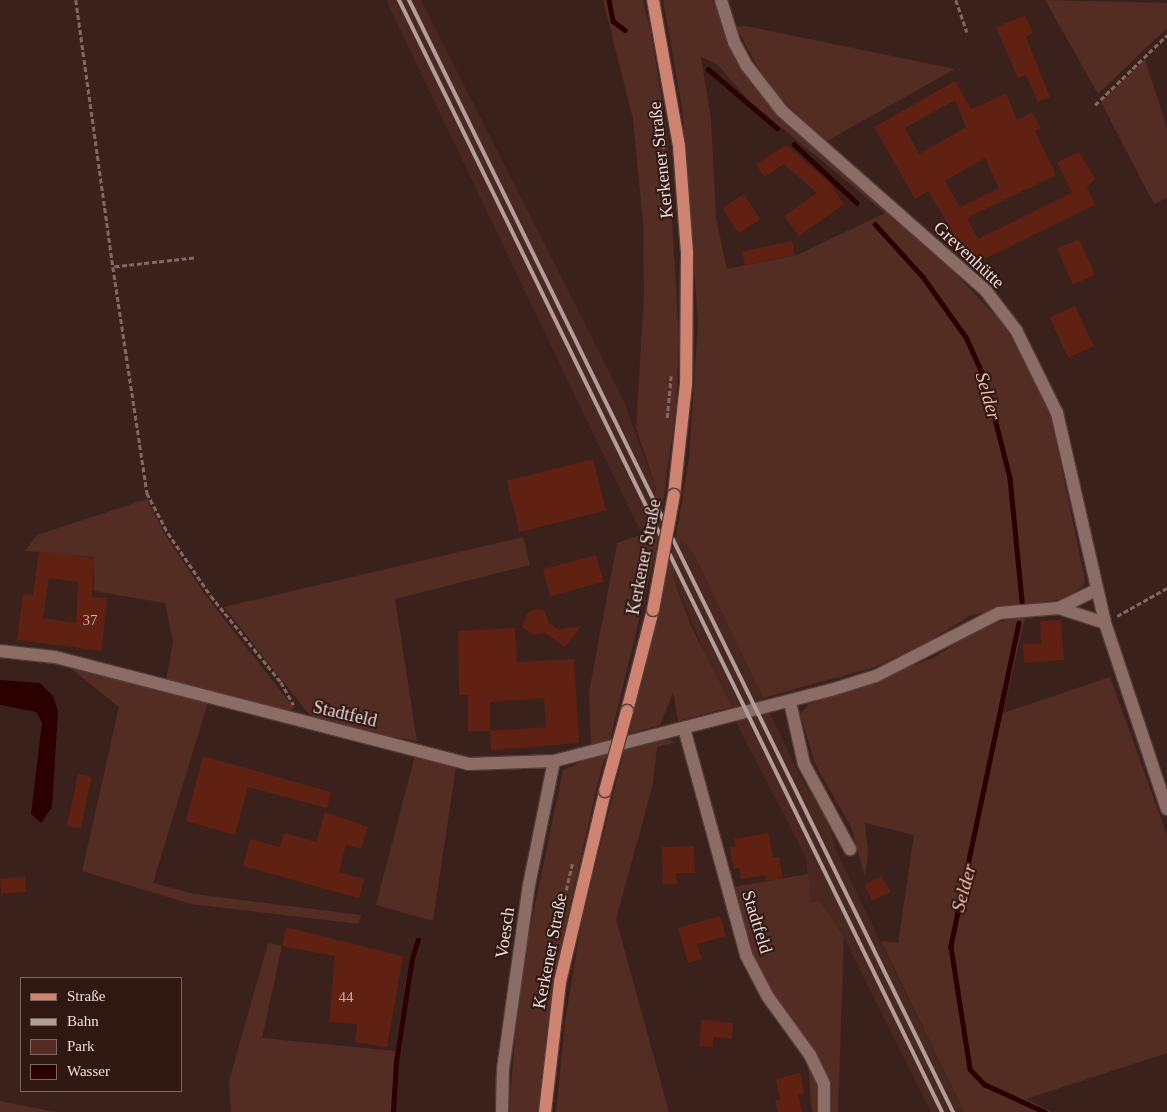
<!DOCTYPE html>
<html>
<head>
<meta charset="utf-8">
<style>
  body { margin:0 }
  #map { position:relative; width:1167px; height:1112px; overflow:hidden; background:#3a211b; font-family:Georgia,serif }
  div>[style] { position:absolute }
  [style*='--x'] { left:calc(var(--x)*1px); top:calc(var(--y)*1px); width:calc(var(--w)*1px); rotate:calc(var(--a)*1deg) }
  .built>* { inset:0; background:#482820 }
  .green>* { inset:0; background:#532c23 }
  .water>* { inset:0; background:#2a0000 }
  .stream>* { height:4.5px; margin:-2.25px; padding:0 2.25px; transform-origin:2.25px; border-radius:2.25px; background:#2a0000 }
  .building>* { inset:0; background:#602113; transform-origin:0 0 }
  .path>* { height:2.5px; margin-top:-1.25px; transform-origin:0; background:repeating-linear-gradient(90deg,#7f6963 0 5px,transparent 0 7.5px) }
  .roads { filter:drop-shadow(1px 0 #523c38) drop-shadow(-1px 0 #523c38) drop-shadow(0 1px #523c38) drop-shadow(0 -1px #523c38) }
  .minor>* { height:12px; margin:-6px; padding:0 6px; transform-origin:6px; border-radius:6px; background:#8c6d66 }
  .primary>* { height:12px; margin:-6px; padding:0 6px; transform-origin:6px; border-radius:6px; background:#d08370 }
  .rail>* { height:4px; margin:-2px; padding:0 2px; transform-origin:2px; border-radius:2px; background:#b29e99 }
  .bridges { filter:drop-shadow(1px 0 #523c38) drop-shadow(-1px 0 #523c38) drop-shadow(0 1px #523c38) drop-shadow(0 -1px #523c38) }
  .primary-bridge>* { height:12px; margin:-6px; padding:0 6px; transform-origin:6px; border-radius:6px; background:#d08370 }
  span { translate:-50% -50%; white-space:nowrap; text-align:center; line-height:1.15; -webkit-text-stroke:4px #301812; paint-order:stroke }
  .number-label { font-size:15px; color:#c9aca6 }
  .number-label span { -webkit-text-stroke-width:0 }
  .street-label { font-size:18px; color:#ecdbd7 }
  .water-label { font-size:19px; color:#fdbfaf; font-style:italic }
  .legend { position:absolute; left:20px; top:977px; width:162px; height:115px; box-sizing:border-box; background:#301812; border:1px solid #7b6661; margin:0; padding:6px 9px; list-style:none; font-size:15px; color:#ecdbd7 }
  .legend li { display:flex; align-items:center; gap:10px; height:25px }
  .legend b { width:25px; border:1px solid #7b6661 }
</style>
</head>
<body>
<div id="map">
  <div class="built">
    <div style="clip-path:polygon(386px 0,421px 0,622px 397px,656px 488px,646px 533px,641px 532px,584px 415px)"></div>
    <div style="clip-path:polygon(681px 537px,693px 553px,799px 774px,827px 819px,838px 855px,964px 1112px,931px 1112px,844px 937px,811px 904px,806px 858px,720px 691px,673px 577px)"></div>
  </div>
  <div class="green">
    <div style="clip-path:polygon(603px 0,643px 0,651px 32px,667px 133px,679px 339px,676px 408px,657px 546px,610px 740px,591px 745px,589px 692px,617px 543px,646px 533px,656px 488px,636px 428px,644px 293px,643px 224px,633px 119px)"></div>
    <div style="clip-path:polygon(evenodd,663px 0,713px 0,728px 44px,741px 68px,778px 115px,936px 253px,1006px 327px,1051px 417px,1085px 580px,1082px 587px,1062px 599px,971px 615px,926px 643px,875px 667px,763px 698px,693px 553px,681px 538px,673px 577px,691px 626px,732px 707px,678px 721px,673px 692px,660px 725px,629px 734px,677px 530px,689px 458px,698px 322px,682px 108px,663px 0,701px 57px,718px 65px,748px 100px,885px 213px,797px 255px,727px 269px,716px 218px,711px 119px,701px 57px)"></div>
    <div style="clip-path:polygon(1045px 0,1167px 3px,1167px 28px,1098px 94px)"></div>
    <div style="clip-path:polygon(746px 26px,955px 69px,825px 142px,767px 84px,736px 27px)"></div>
    <div style="clip-path:polygon(1145px 59px,1167px 128px,1167px 198px,1154px 204px,1101px 102px)"></div>
    <div style="clip-path:polygon(147px 499px,164px 533px,206px 596px,294px 708px,285px 713px,166px 681px,173px 641px,165px 603px,94px 591px,94px 557px,25px 551px,37px 535px)"></div>
    <div style="clip-path:polygon(523px 537px,530px 565px,395px 599px,417px 741px,324px 724px,307px 712px,224px 607px)"></div>
    <div style="clip-path:polygon(1016px 617px,1025px 618px,1003px 713px,1110px 677px,1167px 835px,1167px 1053px,1026px 1099px,1051px 1112px,964px 1112px,881px 941px,898px 943px,914px 835px,865px 823px,868px 851px,865px 877px,851px 827px,815px 764px,800px 714px,809px 704px,933px 658px,980px 628px)"></div>
    <div style="clip-path:polygon(64px 663px,208px 702px,153px 883px,194px 894px,361px 915px,359px 924px,191px 904px,82px 871px,119px 707px)"></div>
    <div style="clip-path:polygon(666px 739px,676px 742px,657px 747px,653px 784px,616px 919px,669px 1112px,556px 1112px,565px 1021px,582px 919px,623px 755px,604px 760px,597px 786px,558px 960px,539px 1112px,509px 1112px,520px 976px,563px 770px,590px 758px)"></div>
    <div style="clip-path:polygon(415px 755px,456px 767px,433px 921px,376px 905px)"></div>
    <div style="clip-path:polygon(808px 874px,811px 903px,819px 900px,844px 937px,838px 1112px,830px 1112px,827px 1077px,772px 993px,752px 953px,733px 887px)"></div>
    <div style="clip-path:polygon(417px 937px,421px 938px,414px 958px,398px 1060px,395px 1112px,231px 1112px,229px 1081px,268px 943px,282px 946px,262px 1038px,395px 1051px,410px 956px)"></div>
    <div style="clip-path:polygon(808px 1065px,817px 1078px,818px 1112px,812px 1112px)"></div>
    <div style="clip-path:polygon(0 1101px,56px 1112px,0 1112px)"></div>
  </div>
  <div class="water">
    <div style="clip-path:polygon(0 680px,40px 683px,53px 696px,58px 711px,52px 807px,41px 823px,31px 814px,42px 723px,36px 712px,0 705px)"></div>
  </div>
  <div class="stream">
    <div style="--x:609;--y:0;--w:21;--a:79"></div>
    <div style="--x:613;--y:21;--w:15;--a:37"></div>
    <div style="--x:708;--y:69;--w:91;--a:40.5"></div>
    <div style="--x:794;--y:144;--w:86;--a:43.1"></div>
    <div style="--x:875;--y:224;--w:72;--a:47.8"></div>
    <div style="--x:923;--y:277;--w:74;--a:54.4"></div>
    <div style="--x:966;--y:337;--w:46;--a:65.7"></div>
    <div style="--x:985;--y:379;--w:102;--a:75.8"></div>
    <div style="--x:1010;--y:478;--w:124;--a:84.4"></div>
    <div style="--x:1019;--y:623;--w:331;--a:101.9"></div>
    <div style="--x:951;--y:947;--w:123;--a:81.1"></div>
    <div style="--x:970;--y:1069;--w:21;--a:47"></div>
    <div style="--x:984;--y:1084;--w:67;--a:24.7"></div>
    <div style="--x:393;--y:1112;--w:51;--a:-86.6"></div>
    <div style="--x:396;--y:1061;--w:104;--a:-81.2"></div>
    <div style="--x:412;--y:958;--w:19;--a:-72"></div>
  </div>
  <div class="building">
    <div style="clip-path:polygon(1025px 15px,1033px 33px,1026px 37px,1050px 97px,1038px 102px,1026px 75px,1018px 78px,996px 27px)"></div>
    <div style="clip-path:polygon(evenodd,955px 81px,971px 109px,1006px 94px,1017px 120px,1032px 112px,1041px 128px,1035px 131px,1056px 175px,967px 218px,978px 239px,1072px 193px,1057px 162px,1079px 152px,1095px 179px,1087px 187px,1095px 205px,972px 265px,928px 191px,915px 199px,874px 127px,955px 81px,955px 100px,966px 127px,919px 154px,905px 128px,955px 100px,955px 81px,985px 158px,999px 188px,960px 207px,945px 181px,985px 158px)"></div>
    <div style="clip-path:polygon(786px 145px,830px 183px,844px 204px,799px 236px,784px 216px,817px 193px,784px 164px,764px 177px,756px 164px)"></div>
    <div style="left:744px;top:194px;width:30px;height:26px;rotate:57deg"></div>
    <div style="left:1079px;top:239px;width:39px;height:24px;rotate:66deg"></div>
    <div style="left:792px;top:241px;width:14px;height:51px;rotate:78deg"></div>
    <div style="left:1075px;top:306px;width:44px;height:28px;rotate:65deg"></div>
    <div style="left:593px;top:459px;width:53px;height:89px;rotate:76deg"></div>
    <div style="clip-path:polygon(evenodd,39px 551px,94px 558px,92px 597px,107px 598px,102px 651px,17px 640px,23px 594px,33px 595px,39px 551px,49px 578px,78px 582px,76px 623px,43px 618px,49px 578px)"></div>
    <div style="left:596px;top:555px;width:28px;height:55px;rotate:75deg"></div>
    <div style="clip-path:polygon(535px 609px,544px 611px,549px 623px,558px 630px,581px 626px,565px 647px,545px 633px,534px 635px,522px 627px,527px 614px)"></div>
    <div style="clip-path:polygon(1061px 620px,1064px 660px,1024px 663px,1023px 644px,1041px 643px,1040px 621px)"></div>
    <div style="clip-path:polygon(evenodd,515px 628px,517px 662px,574px 659px,579px 743px,491px 750px,490px 731px,468px 731px,468px 695px,459px 695px,458px 631px,515px 628px,544px 698px,546px 727px,490px 731px,490px 702px,544px 698px)"></div>
    <div style="clip-path:polygon(203px 756px,331px 792px,327px 808px,248px 787px,235px 835px,186px 821px)"></div>
    <div style="left:78px;top:774px;width:14px;height:53px;rotate:12deg"></div>
    <div style="clip-path:polygon(325px 812px,368px 827px,361px 849px,346px 844px,339px 872px,364px 879px,359px 898px,243px 866px,250px 839px,280px 847px,284px 833px,316px 842px)"></div>
    <div style="clip-path:polygon(768px 833px,773px 858px,779px 857px,783px 878px,766px 881px,765px 875px,741px 879px,739px 868px,733px 869px,730px 847px,736px 846px,734px 839px)"></div>
    <div style="clip-path:polygon(694px 846px,695px 873px,676px 873px,677px 884px,663px 884px,662px 847px)"></div>
    <div style="left:882px;top:876px;width:18px;height:20px;rotate:63deg"></div>
    <div style="left:25px;top:877px;width:15px;height:25px;rotate:86deg"></div>
    <div style="clip-path:polygon(720px 916px,726px 936px,697px 944px,702px 959px,688px 963px,678px 928px)"></div>
    <div style="clip-path:polygon(286px 927px,403px 956px,387px 1047px,355px 1042px,357px 1024px,329px 1022px,335px 956px,282px 946px)"></div>
    <div style="clip-path:polygon(701px 1020px,733px 1023px,732px 1039px,713px 1037px,713px 1047px,699px 1046px)"></div>
    <div style="clip-path:polygon(800px 1073px,804px 1093px,798px 1095px,802px 1112px,778px 1112px,775px 1100px,780px 1099px,776px 1079px)"></div>
  </div>
  <div class="path">
    <div style="--x:76;--y:0;--w:270;--a:82.1"></div>
    <div style="--x:956;--y:0;--w:34;--a:71"></div>
    <div style="--x:1095;--y:105;--w:100;--a:-44.2"></div>
    <div style="--x:663;--y:144;--w:12;--a:81"></div>
    <div style="--x:194;--y:258;--w:81;--a:173.7"></div>
    <div style="--x:113;--y:267;--w:229;--a:81.4"></div>
    <div style="--x:147;--y:493;--w:45;--a:62.3"></div>
    <div style="--x:168;--y:533;--w:76;--a:55.7"></div>
    <div style="--x:211;--y:596;--w:111;--a:50.9"></div>
    <div style="--x:281;--y:682;--w:26;--a:61"></div>
    <div style="--x:667;--y:418;--w:42;--a:-84.6"></div>
    <div style="--x:1117;--y:616;--w:57;--a:-29.2"></div>
    <div style="--x:556;--y:934;--w:72;--a:-77.1"></div>
  </div>
  <div class="roads">
    <div class="minor">
      <div style="--x:721;--y:0;--w:44;--a:72.8"></div>
      <div style="--x:734;--y:42;--w:27;--a:62"></div>
      <div style="--x:747;--y:66;--w:57;--a:52.1"></div>
      <div style="--x:782;--y:111;--w:272;--a:41.4"></div>
      <div style="--x:986;--y:291;--w:49;--a:52.4"></div>
      <div style="--x:1016;--y:330;--w:93;--a:63.7"></div>
      <div style="--x:1057;--y:413;--w:215;--a:77.1"></div>
      <div style="--x:1105;--y:623;--w:196;--a:71.6"></div>
      <div style="--x:1059;--y:608;--w:48;--a:18.1"></div>
      <div style="--x:0;--y:651;--w:55;--a:6.2"></div>
      <div style="--x:55;--y:657;--w:427;--a:14.5"></div>
      <div style="--x:468;--y:764;--w:86;--a:-2"></div>
      <div style="--x:554;--y:761;--w:286;--a:-14.4"></div>
      <div style="--x:831;--y:690;--w:47;--a:-17.3"></div>
      <div style="--x:876;--y:676;--w:138;--a:-27.1"></div>
      <div style="--x:999;--y:613;--w:60;--a:-4.8"></div>
      <div style="--x:1059;--y:608;--w:41;--a:-25.9"></div>
      <div style="--x:790;--y:702;--w:64;--a:77.3"></div>
      <div style="--x:804;--y:764;--w:97;--a:61.6"></div>
      <div style="--x:684;--y:728;--w:235;--a:74.7"></div>
      <div style="--x:746;--y:955;--w:47;--a:62.4"></div>
      <div style="--x:768;--y:997;--w:72;--a:54.1"></div>
      <div style="--x:810;--y:1055;--w:32;--a:64"></div>
      <div style="--x:824;--y:1084;--w:28;--a:90"></div>
      <div style="--x:502;--y:1112;--w:43;--a:-88.7"></div>
      <div style="--x:503;--y:1069;--w:186;--a:-82"></div>
      <div style="--x:529;--y:885;--w:126;--a:-78.6"></div>
    </div>
    <div class="primary">
      <div style="--x:653;--y:0;--w:148;--a:79.9"></div>
      <div style="--x:679;--y:146;--w:107;--a:85.7"></div>
      <div style="--x:687;--y:253;--w:131;--a:90.4"></div>
      <div style="--x:686;--y:384;--w:112;--a:96.2"></div>
      <div style="--x:627;--y:711;--w:104;--a:-75.6"></div>
      <div style="--x:545;--y:1112;--w:131;--a:-83.4"></div>
      <div style="--x:560;--y:982;--w:196;--a:-76.7"></div>
    </div>
  </div>
  <div class="rail">
    <div style="--x:399;--y:0;--w:1237;--a:63.97"></div>
    <div style="--x:409;--y:0;--w:1238;--a:63.93"></div>
  </div>
  <div class="bridges">
    <div class="primary-bridge">
      <div style="--x:653;--y:610;--w:117;--a:-79.7"></div>
      <div style="--x:605;--y:791;--w:83;--a:-74.6"></div>
    </div>
  </div>
  <div class="number-label">
    <span style="left:90px;top:621px">37</span>
    <span style="left:346px;top:998px">44</span>
  </div>
  <div class="street-label">
    <span style="left:661px;top:160px;rotate:-96deg">Kerkener Straße</span>
    <span style="left:969px;top:255px;rotate:43deg">Grevenhütte</span>
    <span style="left:644px;top:557px;rotate:-79deg">Kerkener Straße</span>
    <span style="left:345px;top:714px;rotate:13deg">Stadtfeld</span>
    <span style="left:757px;top:922px;rotate:73deg">Stadtfeld</span>
    <span style="left:505px;top:933px;rotate:-82deg">Voesch</span>
    <span style="left:550px;top:951px;rotate:-79deg">Kerkener Straße</span>
  </div>
  <div class="water-label">
    <span style="left:988px;top:396px;rotate:74deg">Selder</span>
    <span style="left:964px;top:888px;rotate:-75deg">Selder</span>
  </div>
  <ul class="legend">
  <li><b style="height:6px;background:#d08370"></b>Straße</li>
  <li><b style="height:6px;background:#b29e99"></b>Bahn</li>
  <li><b style="height:14px;background:#532c23"></b>Park</li>
  <li><b style="height:14px;background:#2a0000"></b>Wasser</li>
  </ul>
</div>
</body>
</html>
